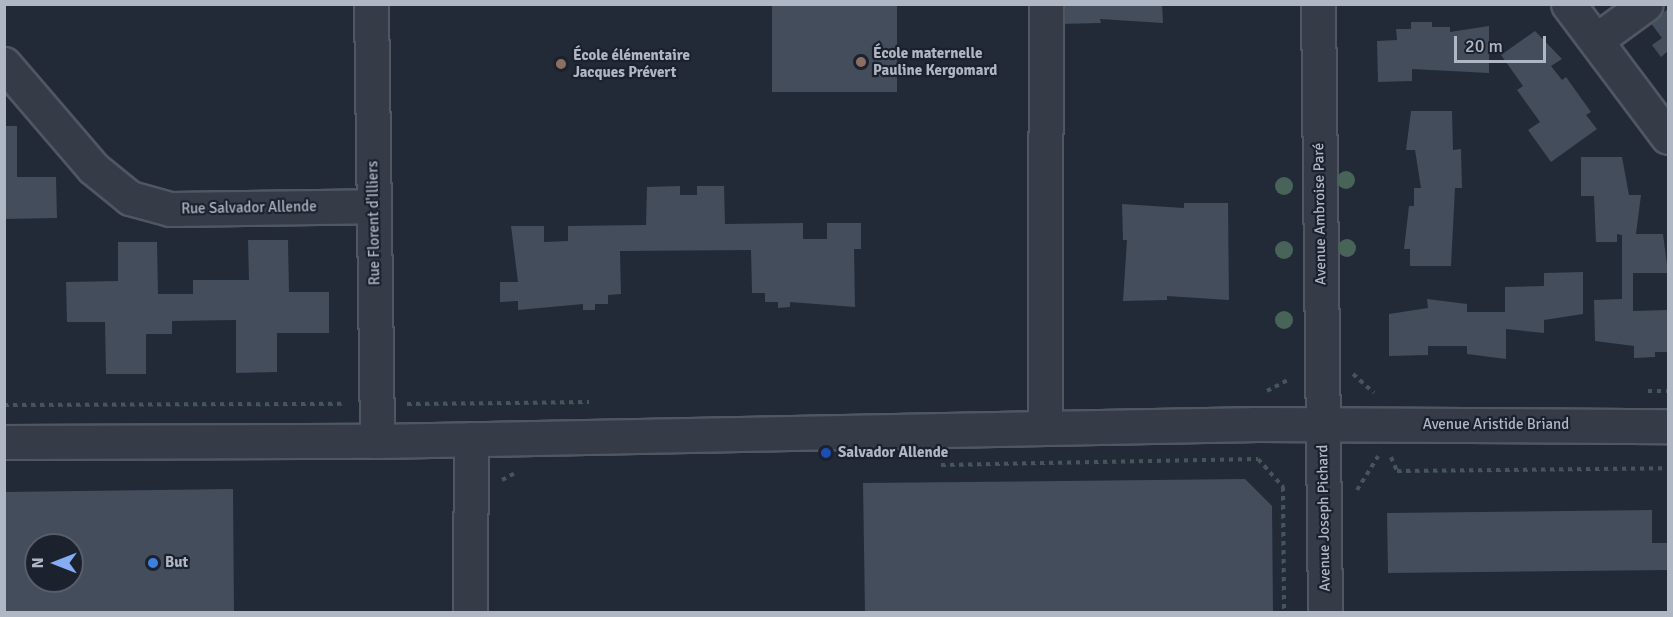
<!DOCTYPE html>
<html>
<head>
<meta charset="utf-8">
<style>
  body { margin:0 }
  #map { position:relative; width:1673px; height:617px; overflow:hidden; background:#222a37; font-family:Signika,sans-serif }
  div>[style] { position:absolute }
  [style*='--x'] { left:calc(var(--x)*1px); top:calc(var(--y)*1px); width:calc(var(--w)*1px); rotate:calc(var(--a)*1deg) }
  .building>* { inset:0; background:#434d5c; transform-origin:0 0 }
  .path>* { height:4px; margin-top:-2px; transform-origin:0; background:repeating-linear-gradient(90deg,#45565a 0 4.5px,transparent 0 9px) }
  .roads { filter:drop-shadow(2px 0 #505763) drop-shadow(-2px 0 #505763) drop-shadow(0 2px #505763) drop-shadow(0 -2px #505763) }
  .minor>* { height:33px; margin:-16.5px; padding:0 16.5px; transform-origin:16.5px; border-radius:16.5px; background:#353c48 }
  .trees>* { width:18px; height:18px; margin:-9px; border-radius:50%; background:#486459 }
  .dots>* { width:16px; height:16px; translate:-50% -50%; box-sizing:border-box; border:3px solid #1b212d; border-radius:50% }
  span { translate:-50% -50%; white-space:nowrap; text-align:center; line-height:1.15; -webkit-text-stroke:4.5px #1b212d; paint-order:stroke }
  .poi-label { font-size:15px; color:#b0b7c4; font-weight:700 }
  .left { translate:0 -50%; text-align:left }
  .street-label { font-size:15px; color:#b0b7c4 }
  .frame { position:absolute; inset:0; border:6px solid #b0b7c4; pointer-events:none }
  .north { position:absolute; left:24px; top:533px; width:60px; height:60px; box-sizing:border-box; background:#1b212d; border:2px solid #575d69; border-radius:50%; rotate:270deg; font-size:16px; font-weight:700; line-height:24px; text-align:center; color:#b0b7c4 }
  .north::after { content:''; display:block; margin:auto; width:21px; height:27px; background:#86acf3; clip-path:polygon(50% 0,100% 100%,50% 72%,0 100%) }
  .scale { position:absolute; left:1454px; top:36px; width:92px; height:27px; box-sizing:border-box; border:3px solid #b0b7c4; border-top:0; padding-left:8px; font-size:18px; line-height:21px; white-space:nowrap; color:#b0b7c4; -webkit-text-stroke:4px #1b212d; paint-order:stroke }
</style>
</head>
<body>
<div id="map">
  <div class="building">
    <div style="left:772px;top:4px;width:125px;height:88px"></div>
    <div style="clip-path:polygon(1057px 4px,1162px 4px,1163px 23px,1100px 19px,1101px 23px,1057px 24px)"></div>
    <div style="clip-path:polygon(1668px 9px,1668px 51px,1661px 57px,1652px 45px,1662px 38px,1650px 22px)"></div>
    <div style="clip-path:polygon(1411px 22px,1432px 22px,1432px 27px,1450px 27px,1450px 32px,1489px 26px,1489px 73px,1412px 69px,1412px 81px,1378px 82px,1377px 41px,1397px 40px,1396px 29px,1411px 29px)"></div>
    <div style="clip-path:polygon(1535px 31px,1562px 59px,1551px 66px,1562px 80px,1566px 77px,1591px 112px,1586px 115px,1597px 129px,1551px 162px,1528px 130px,1540px 122px,1517px 90px,1523px 86px,1501px 55px)"></div>
    <div style="clip-path:polygon(1411px 111px,1452px 111px,1453px 150px,1461px 149px,1462px 188px,1455px 188px,1451px 266px,1410px 266px,1410px 249px,1404px 249px,1409px 206px,1414px 206px,1414px 188px,1421px 188px,1415px 150px,1406px 150px)"></div>
    <div style="clip-path:polygon(4px 126px,17px 126px,17px 177px,56px 177px,57px 218px,4px 219px)"></div>
    <div style="clip-path:polygon(1581px 157px,1622px 157px,1629px 195px,1641px 195px,1636px 234px,1663px 234px,1668px 273px,1633px 273px,1633px 311px,1668px 310px,1668px 352px,1655px 352px,1655px 357px,1634px 358px,1634px 346px,1595px 341px,1594px 300px,1622px 299px,1622px 235px,1617px 234px,1617px 242px,1596px 242px,1594px 196px,1581px 196px)"></div>
    <div style="clip-path:polygon(680px 186px,680px 195px,697px 195px,697px 186px,724px 186px,725px 224px,803px 223px,803px 239px,827px 239px,827px 223px,861px 223px,861px 249px,854px 249px,855px 307px,790px 302px,790px 307px,778px 308px,778px 302px,765px 302px,765px 293px,752px 293px,751px 250px,620px 251px,621px 294px,608px 295px,608px 304px,595px 304px,595px 310px,583px 310px,583px 304px,518px 310px,518px 301px,500px 302px,500px 282px,518px 282px,511px 226px,544px 226px,544px 242px,568px 241px,568px 226px,646px 225px,647px 187px)"></div>
    <div style="clip-path:polygon(1184px 203px,1228px 203px,1229px 300px,1167px 296px,1167px 300px,1123px 301px,1127px 240px,1123px 240px,1122px 204px,1184px 208px)"></div>
    <div style="clip-path:polygon(248px 240px,288px 240px,289px 292px,329px 292px,329px 333px,277px 333px,277px 372px,236px 373px,236px 320px,172px 321px,172px 334px,146px 334px,146px 374px,106px 374px,105px 322px,67px 322px,66px 282px,118px 281px,118px 242px,157px 242px,158px 294px,193px 294px,193px 280px,249px 280px)"></div>
    <div style="clip-path:polygon(1583px 272px,1583px 314px,1544px 320px,1544px 333px,1506px 329px,1506px 359px,1467px 354px,1467px 346px,1428px 346px,1428px 355px,1389px 356px,1389px 314px,1428px 308px,1427px 299px,1467px 304px,1467px 312px,1505px 312px,1505px 287px,1544px 286px,1544px 273px)"></div>
    <div style="clip-path:polygon(1245px 479px,1272px 506px,1273px 612px,865px 612px,863px 483px)"></div>
    <div style="clip-path:polygon(evenodd,233px 489px,234px 612px,4px 612px,4px 492px,233px 489px,36px 545px,72px 545px,72px 581px,36px 581px,36px 545px)"></div>
    <div style="clip-path:polygon(1652px 510px,1652px 543px,1668px 543px,1668px 570px,1388px 573px,1387px 513px)"></div>
  </div>
  <div class="path">
    <div style="--x:1353;--y:374;--w:28;--a:42"></div>
    <div style="--x:1267;--y:391;--w:26;--a:-28"></div>
    <div style="--x:1648;--y:391;--w:20;--a:0"></div>
    <div style="--x:407;--y:404;--w:182;--a:-0.6"></div>
    <div style="--x:4;--y:405;--w:342;--a:-0.2"></div>
    <div style="--x:1391;--y:457;--w:15;--a:67"></div>
    <div style="--x:1397;--y:471;--w:271;--a:-0.6"></div>
    <div style="--x:941;--y:465;--w:317;--a:-1.1"></div>
    <div style="--x:1258;--y:459;--w:38;--a:48"></div>
    <div style="--x:1283;--y:487;--w:125;--a:89.5"></div>
    <div style="--x:502;--y:480;--w:17;--a:-28"></div>
    <div style="--x:1357;--y:490;--w:40;--a:-58"></div>
  </div>
  <div class="roads">
    <div class="minor">
      <div style="--x:371;--y:4;--w:437;--a:89.2"></div>
      <div style="--x:1318;--y:4;--w:608;--a:89.34"></div>
      <div style="--x:1568;--y:4;--w:166;--a:53.1"></div>
      <div style="--x:1598;--y:39;--w:59;--a:-36.1"></div>
      <div style="--x:4;--y:64;--w:137;--a:49.4"></div>
      <div style="--x:93;--y:168;--w:48;--a:39"></div>
      <div style="--x:130;--y:198;--w:41;--a:15.4"></div>
      <div style="--x:170;--y:209;--w:204;--a:-0.8"></div>
      <div style="--x:1045;--y:428;--w:424;--a:-89.9"></div>
      <div style="--x:4;--y:442;--w:373;--a:-0.2"></div>
      <div style="--x:377;--y:441;--w:881;--a:-1.11"></div>
      <div style="--x:1258;--y:424;--w:410;--a:0.3"></div>
      <div style="--x:470;--y:612;--w:173;--a:-89.7"></div>
    </div>
  </div>
  <div class="trees">
    <div style="left:1346px;top:180px"></div>
    <div style="left:1284px;top:186px"></div>
    <div style="left:1347px;top:248px"></div>
    <div style="left:1284px;top:250px"></div>
    <div style="left:1284px;top:320px"></div>
  </div>
  <div class="dots">
    <div style="left:861px;top:62px;background:#8d6e63"></div>
    <div style="left:561px;top:64px;background:#8d6e63"></div>
    <div style="left:826px;top:453px;background:#1a4fb4"></div>
    <div style="left:153px;top:563px;background:#3f7fe0"></div>
  </div>
  <div class="poi-label">
    <span class="left" style="left:873px;top:62px">École maternelle<br>Pauline Kergomard</span>
    <span class="left" style="left:573px;top:64px">École élémentaire<br>Jacques Prévert</span>
    <span class="left" style="left:838px;top:453px">Salvador Allende</span>
    <span class="left" style="left:165px;top:563px">But</span>
  </div>
  <div class="street-label">
    <span style="left:249px;top:208px;rotate:-1deg">Rue Salvador Allende</span>
    <span style="left:1320px;top:214px;rotate:-91deg">Avenue Ambroise Paré</span>
    <span style="left:374px;top:223px;rotate:-91deg">Rue Florent d'Illiers</span>
    <span style="left:1496px;top:425px">Avenue Aristide Briand</span>
    <span style="left:1324px;top:518px;rotate:-91deg">Avenue Joseph Pichard</span>
  </div>
  <div class="frame"></div>
  <div class="north">N</div>
  <div class="scale">20 m</div>
</div>
</body>
</html>
